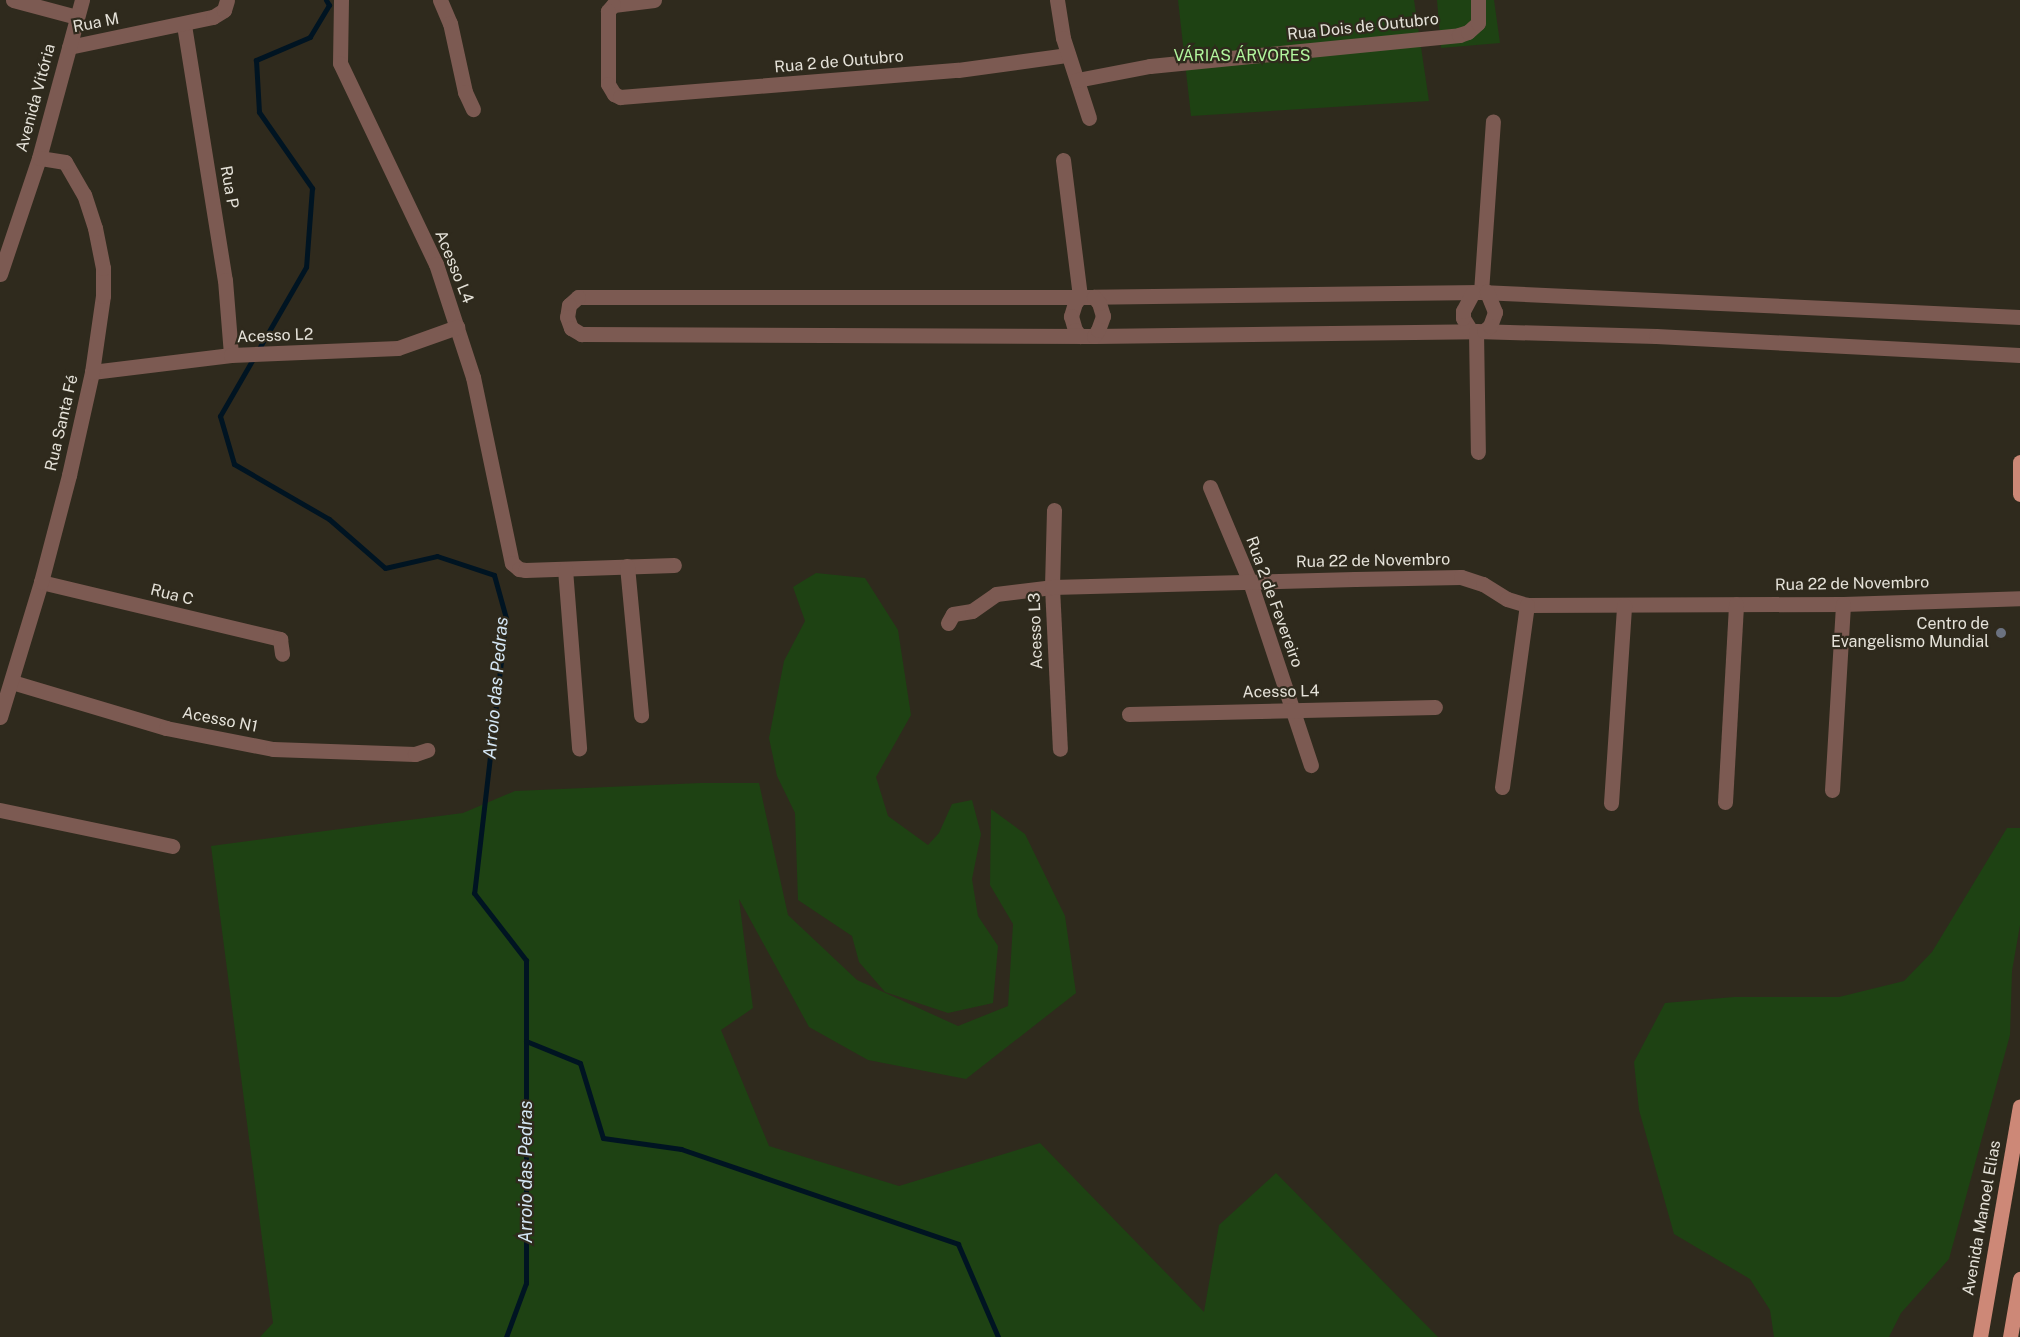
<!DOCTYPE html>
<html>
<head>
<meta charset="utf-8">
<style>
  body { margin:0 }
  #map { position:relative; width:2020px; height:1337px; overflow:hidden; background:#2f2a1d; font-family:"Public Sans",sans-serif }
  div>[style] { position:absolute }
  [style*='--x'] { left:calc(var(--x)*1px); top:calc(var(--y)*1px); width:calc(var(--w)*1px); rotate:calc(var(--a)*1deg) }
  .green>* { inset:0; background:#1e4213 }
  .stream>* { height:5px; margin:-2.5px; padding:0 2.5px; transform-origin:2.5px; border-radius:2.5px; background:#001422 }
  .minor>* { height:15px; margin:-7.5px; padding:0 7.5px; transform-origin:7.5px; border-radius:7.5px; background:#7c5a52 }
  .major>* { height:15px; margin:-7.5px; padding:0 7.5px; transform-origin:7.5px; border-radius:7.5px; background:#cd8877 }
  .dots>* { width:16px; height:16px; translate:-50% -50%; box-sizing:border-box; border:3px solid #2f2a1d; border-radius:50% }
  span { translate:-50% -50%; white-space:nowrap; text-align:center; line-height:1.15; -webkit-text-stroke:4.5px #2f2a1d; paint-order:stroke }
  .street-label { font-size:16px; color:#e5e2d9 }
  .park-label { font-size:16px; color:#b2f69e }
  .poi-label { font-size:16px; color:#e5e2d9 }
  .right { translate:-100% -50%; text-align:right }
  .water-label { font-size:18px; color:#d4e6f4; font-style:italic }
</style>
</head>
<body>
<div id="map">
  <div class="green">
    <div style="clip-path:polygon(1178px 0,1414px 0,1429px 101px,1191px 116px)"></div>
    <div style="clip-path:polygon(1437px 0,1494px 0,1500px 43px,1441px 48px)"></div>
    <div style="clip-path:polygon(816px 573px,865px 578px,898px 630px,911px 715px,876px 777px,888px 816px,928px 845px,939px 833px,952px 804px,972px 800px,981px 834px,972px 879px,978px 916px,998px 946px,993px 1003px,948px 1013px,885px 992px,859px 962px,852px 936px,798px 900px,795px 813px,777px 776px,769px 738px,784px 661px,805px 621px,793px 587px)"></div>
    <div style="clip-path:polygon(701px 783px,759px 783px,788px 915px,857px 980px,958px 1026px,1008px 1006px,1013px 924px,990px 885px,991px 809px,1025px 834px,1065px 916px,1076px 993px,966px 1079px,868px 1060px,809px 1027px,739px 899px,753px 1008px,721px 1030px,769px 1146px,899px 1186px,1040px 1143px,1204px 1312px,1219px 1225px,1276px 1173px,1438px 1337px,260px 1337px,273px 1323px,211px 846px,463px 813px,515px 791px)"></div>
    <div style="clip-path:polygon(2007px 828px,2020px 828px,2020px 925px,2012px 971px,2010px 1035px,1949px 1259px,1901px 1313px,1889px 1337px,1774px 1337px,1770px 1310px,1750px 1279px,1674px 1234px,1639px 1110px,1634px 1062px,1665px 1003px,1734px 997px,1839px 997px,1904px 981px,1932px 952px)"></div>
  </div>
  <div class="stream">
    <div style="--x:326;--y:0;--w:6;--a:59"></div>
    <div style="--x:329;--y:5;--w:37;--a:121"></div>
    <div style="--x:310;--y:37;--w:59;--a:156.9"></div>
    <div style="--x:256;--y:60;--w:52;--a:86.7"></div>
    <div style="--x:259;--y:112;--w:93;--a:55.1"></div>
    <div style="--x:312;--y:188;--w:79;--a:94.3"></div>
    <div style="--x:306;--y:267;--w:172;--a:120"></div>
    <div style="--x:220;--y:416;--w:50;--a:73.7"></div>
    <div style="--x:234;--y:464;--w:110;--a:30.1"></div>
    <div style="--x:329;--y:519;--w:74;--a:41.2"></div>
    <div style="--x:385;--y:568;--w:53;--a:-13"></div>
    <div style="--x:437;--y:556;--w:60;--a:18.4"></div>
    <div style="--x:494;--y:575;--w:45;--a:74.4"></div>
    <div style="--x:506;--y:618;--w:277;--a:96.6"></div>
    <div style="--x:474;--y:893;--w:85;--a:52.2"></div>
    <div style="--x:526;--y:960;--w:323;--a:90"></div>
    <div style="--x:526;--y:1283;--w:58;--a:110.3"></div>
    <div style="--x:526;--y:1041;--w:58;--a:22.2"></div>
    <div style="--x:580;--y:1063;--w:78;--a:73"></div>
    <div style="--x:603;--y:1138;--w:79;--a:8"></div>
    <div style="--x:681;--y:1149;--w:293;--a:18.9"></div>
    <div style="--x:958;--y:1244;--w:101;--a:66.7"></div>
  </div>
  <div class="minor">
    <div style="--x:13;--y:0;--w:66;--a:14.9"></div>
    <div style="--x:341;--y:0;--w:63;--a:90.9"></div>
    <div style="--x:340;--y:63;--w:223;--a:64.5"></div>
    <div style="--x:436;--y:264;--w:119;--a:71.9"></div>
    <div style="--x:473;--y:377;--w:190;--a:78.2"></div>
    <div style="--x:512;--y:563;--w:9;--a:41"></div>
    <div style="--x:519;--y:569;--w:6;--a:9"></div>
    <div style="--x:525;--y:570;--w:149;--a:-1.9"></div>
    <div style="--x:440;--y:0;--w:25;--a:67"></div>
    <div style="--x:450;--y:23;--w:71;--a:77.7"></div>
    <div style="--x:465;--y:92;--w:19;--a:65"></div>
    <div style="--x:654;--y:0;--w:41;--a:173"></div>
    <div style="--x:613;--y:5;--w:8;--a:130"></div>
    <div style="--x:608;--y:11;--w:73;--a:90"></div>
    <div style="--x:608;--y:84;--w:12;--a:59"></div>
    <div style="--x:614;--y:94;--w:7;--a:27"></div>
    <div style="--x:620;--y:97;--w:339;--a:-4.6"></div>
    <div style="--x:958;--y:70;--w:111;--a:-7.8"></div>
    <div style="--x:1057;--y:0;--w:38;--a:81"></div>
    <div style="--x:1063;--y:38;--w:84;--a:72"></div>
    <div style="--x:184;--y:25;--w:258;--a:80.9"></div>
    <div style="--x:225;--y:280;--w:75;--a:85.4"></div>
    <div style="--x:69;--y:47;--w:147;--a:-11.8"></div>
    <div style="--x:213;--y:17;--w:13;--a:-32"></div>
    <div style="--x:224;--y:10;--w:10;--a:-73"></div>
    <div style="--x:1077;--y:80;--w:74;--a:-10.9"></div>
    <div style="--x:1150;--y:66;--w:311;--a:-5.7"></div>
    <div style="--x:1459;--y:35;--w:9;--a:-18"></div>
    <div style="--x:1468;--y:32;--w:13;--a:-42"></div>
    <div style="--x:1478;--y:23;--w:23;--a:-90"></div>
    <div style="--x:1063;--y:160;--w:138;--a:82.9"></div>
    <div style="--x:1080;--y:297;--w:8;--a:130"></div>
    <div style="--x:1075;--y:303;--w:14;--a:107"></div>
    <div style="--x:1071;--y:316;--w:15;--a:74"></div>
    <div style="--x:1075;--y:330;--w:8;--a:50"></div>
    <div style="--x:0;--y:274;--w:122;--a:-71.4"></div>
    <div style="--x:39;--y:158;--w:164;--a:-74.8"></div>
    <div style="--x:1481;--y:292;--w:171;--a:-86"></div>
    <div style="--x:2020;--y:317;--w:540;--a:-177.34"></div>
    <div style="--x:1481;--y:292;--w:387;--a:179.3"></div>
    <div style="--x:1094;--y:297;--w:516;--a:180"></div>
    <div style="--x:578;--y:297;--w:12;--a:138"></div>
    <div style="--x:569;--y:305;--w:12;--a:99"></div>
    <div style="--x:567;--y:317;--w:12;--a:70"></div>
    <div style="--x:571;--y:328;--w:12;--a:31"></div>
    <div style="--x:581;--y:334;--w:513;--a:0.22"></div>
    <div style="--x:1094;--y:336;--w:382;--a:-0.7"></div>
    <div style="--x:1476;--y:331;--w:180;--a:1.6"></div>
    <div style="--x:1656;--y:336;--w:364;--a:3"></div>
    <div style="--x:1471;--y:331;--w:15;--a:-122"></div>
    <div style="--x:1463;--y:318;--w:7;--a:-90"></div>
    <div style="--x:1463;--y:311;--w:21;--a:-62"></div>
    <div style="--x:1476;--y:331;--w:121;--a:89.1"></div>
    <div style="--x:1484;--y:331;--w:8;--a:-40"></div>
    <div style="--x:1490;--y:326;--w:15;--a:-70"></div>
    <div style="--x:1495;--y:312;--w:22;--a:-112"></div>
    <div style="--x:1094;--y:336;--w:7;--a:-56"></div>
    <div style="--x:1098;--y:330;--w:15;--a:-70"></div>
    <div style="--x:1103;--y:316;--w:14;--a:-107"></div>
    <div style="--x:1099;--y:303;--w:8;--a:-130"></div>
    <div style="--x:92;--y:372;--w:140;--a:-7"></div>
    <div style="--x:231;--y:355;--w:167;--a:-2.4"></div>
    <div style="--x:398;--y:348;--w:63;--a:-19.6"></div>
    <div style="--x:1210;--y:487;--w:103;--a:67.2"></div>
    <div style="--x:1250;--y:582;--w:193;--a:71.6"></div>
    <div style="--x:1054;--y:510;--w:77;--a:91.5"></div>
    <div style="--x:1052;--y:587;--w:162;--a:87.2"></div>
    <div style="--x:627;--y:566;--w:150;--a:84.6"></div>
    <div style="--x:565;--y:569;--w:180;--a:85.5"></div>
    <div style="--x:41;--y:582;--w:246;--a:13.4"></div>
    <div style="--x:280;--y:639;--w:15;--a:82"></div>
    <div style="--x:948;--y:623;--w:10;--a:-61"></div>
    <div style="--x:953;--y:614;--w:19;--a:-9"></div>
    <div style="--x:972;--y:611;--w:29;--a:-35"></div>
    <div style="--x:996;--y:594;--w:56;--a:-7.1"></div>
    <div style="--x:1052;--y:587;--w:303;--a:-1.5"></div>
    <div style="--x:1355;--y:579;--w:106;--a:-1.1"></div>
    <div style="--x:1461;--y:577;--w:23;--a:18"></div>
    <div style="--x:1483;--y:584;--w:28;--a:32"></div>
    <div style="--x:1507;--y:599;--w:21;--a:17"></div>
    <div style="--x:1527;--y:605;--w:316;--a:-0.2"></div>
    <div style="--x:1843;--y:604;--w:177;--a:-1.9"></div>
    <div style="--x:12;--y:682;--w:161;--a:16.6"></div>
    <div style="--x:166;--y:728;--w:109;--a:11.1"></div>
    <div style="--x:273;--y:749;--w:142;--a:2"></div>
    <div style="--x:415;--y:754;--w:13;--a:-18"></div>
    <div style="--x:1129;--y:714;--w:306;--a:-1.3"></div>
    <div style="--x:0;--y:717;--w:141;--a:-73.1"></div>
    <div style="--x:41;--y:582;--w:111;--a:-75.3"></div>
    <div style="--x:69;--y:475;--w:106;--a:-77.4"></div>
    <div style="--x:92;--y:372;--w:77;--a:-81.8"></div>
    <div style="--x:103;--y:296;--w:28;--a:-90"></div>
    <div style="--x:103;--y:268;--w:41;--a:-101.3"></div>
    <div style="--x:95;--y:228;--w:35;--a:-108"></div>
    <div style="--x:84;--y:195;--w:38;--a:-120"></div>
    <div style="--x:65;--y:162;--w:26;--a:-171"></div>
    <div style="--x:1502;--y:787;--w:184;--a:-82.2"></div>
    <div style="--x:1832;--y:790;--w:186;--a:-86.6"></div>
    <div style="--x:1725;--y:802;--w:198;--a:-86.8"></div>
    <div style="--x:1611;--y:803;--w:198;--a:-86.2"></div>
    <div style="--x:0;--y:810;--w:176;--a:11.8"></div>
  </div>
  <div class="major">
    <div style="--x:2020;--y:462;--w:32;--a:90"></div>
    <div style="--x:1980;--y:1337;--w:234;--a:-80.2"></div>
    <div style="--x:2010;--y:1337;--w:59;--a:-80.2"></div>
  </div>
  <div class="dots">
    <div style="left:2001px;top:633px;background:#6b7280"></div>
  </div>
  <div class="street-label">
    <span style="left:96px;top:23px;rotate:-11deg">Rua M</span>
    <span style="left:1363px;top:27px;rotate:-6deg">Rua Dois de Outubro</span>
    <span style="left:839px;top:62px;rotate:-5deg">Rua 2 de Outubro</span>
    <span style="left:36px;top:98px;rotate:-75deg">Avenida Vitória</span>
    <span style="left:229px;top:187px;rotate:80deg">Rua P</span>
    <span style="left:454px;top:267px;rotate:68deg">Acesso L4</span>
    <span style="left:275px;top:336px;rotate:-2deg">Acesso L2</span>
    <span style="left:62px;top:423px;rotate:-77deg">Rua Santa Fé</span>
    <span style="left:1373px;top:561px;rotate:-1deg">Rua 22 de Novembro</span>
    <span style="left:1852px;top:584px;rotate:-1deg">Rua 22 de Novembro</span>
    <span style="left:172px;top:595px;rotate:14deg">Rua C</span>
    <span style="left:1274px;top:602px;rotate:70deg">Rua 2 de Fevereiro</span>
    <span style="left:1036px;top:631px;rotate:-92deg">Acesso L3</span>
    <span style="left:1281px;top:692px;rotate:-1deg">Acesso L4</span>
    <span style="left:220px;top:720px;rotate:11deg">Acesso N1</span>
    <span style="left:1982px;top:1218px;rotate:-80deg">Avenida Manoel Elias</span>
  </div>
  <div class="park-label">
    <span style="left:1242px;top:56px">VÁRIAS ÁRVORES</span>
  </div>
  <div class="poi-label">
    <span class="right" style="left:1989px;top:633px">Centro de<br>Evangelismo Mundial</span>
  </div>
  <div class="water-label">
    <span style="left:496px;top:688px;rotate:-85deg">Arroio das Pedras</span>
    <span style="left:526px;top:1172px;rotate:-90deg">Arroio das Pedras</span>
  </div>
</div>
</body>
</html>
